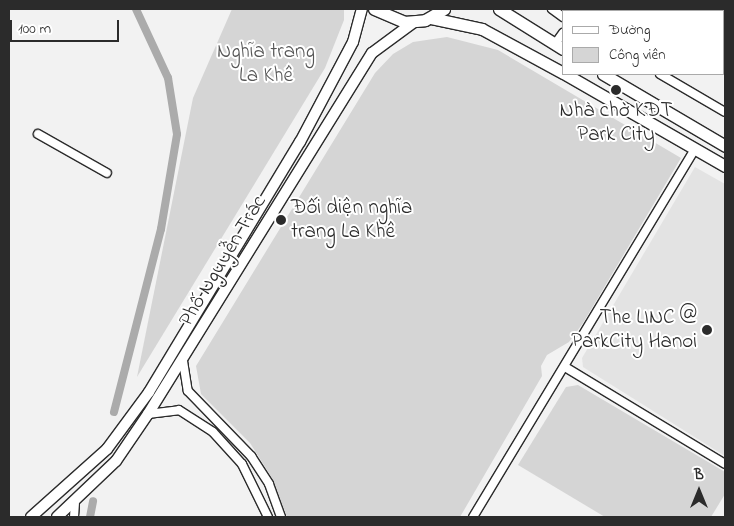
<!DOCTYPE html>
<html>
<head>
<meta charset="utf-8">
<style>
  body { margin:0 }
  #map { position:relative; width:734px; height:526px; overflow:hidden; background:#f2f2f2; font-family:"Indie Flower",sans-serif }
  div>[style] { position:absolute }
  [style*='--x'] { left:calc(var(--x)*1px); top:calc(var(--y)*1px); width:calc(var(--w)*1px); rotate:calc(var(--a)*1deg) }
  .built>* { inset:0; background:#e3e3e3 }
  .green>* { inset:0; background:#d5d5d5 }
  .canal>* { height:8px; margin:-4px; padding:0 4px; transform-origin:4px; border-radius:4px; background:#ababab }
  .roads { filter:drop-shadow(1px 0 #2b2b2b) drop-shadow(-1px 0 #2b2b2b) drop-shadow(0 1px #2b2b2b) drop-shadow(0 -1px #2b2b2b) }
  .street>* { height:8px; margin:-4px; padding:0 4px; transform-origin:4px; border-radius:4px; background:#fff }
  .secondary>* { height:10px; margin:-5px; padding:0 5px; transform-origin:5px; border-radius:5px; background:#fff }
  .primary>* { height:11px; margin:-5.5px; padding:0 5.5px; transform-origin:5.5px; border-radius:5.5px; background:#fff }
  .dots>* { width:14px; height:14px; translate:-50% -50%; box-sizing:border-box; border:2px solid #fff; border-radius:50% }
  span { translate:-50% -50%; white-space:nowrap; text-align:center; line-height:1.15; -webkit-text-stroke:4px #fff; paint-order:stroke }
  .park-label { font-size:21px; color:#565656 }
  .poi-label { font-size:21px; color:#2b2b2b }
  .left { translate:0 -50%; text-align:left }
  .right { translate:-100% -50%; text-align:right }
  .street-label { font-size:21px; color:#2b2b2b }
  .frame { position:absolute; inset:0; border:10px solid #2b2b2b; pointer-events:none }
  .legend { position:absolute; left:562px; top:10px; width:162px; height:65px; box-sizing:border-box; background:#fff; border:1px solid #aaa; margin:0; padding:6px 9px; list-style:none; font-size:15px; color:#2b2b2b }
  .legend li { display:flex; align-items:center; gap:10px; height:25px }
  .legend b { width:25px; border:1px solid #aaa }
  .north { position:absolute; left:674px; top:466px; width:50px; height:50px; -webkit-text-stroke:4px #fff; paint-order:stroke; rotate:0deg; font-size:14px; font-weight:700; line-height:20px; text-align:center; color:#2b2b2b }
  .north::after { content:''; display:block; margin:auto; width:18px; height:22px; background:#2b2b2b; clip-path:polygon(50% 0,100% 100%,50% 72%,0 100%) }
  .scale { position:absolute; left:10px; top:20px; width:109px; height:22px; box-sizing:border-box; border:2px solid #2b2b2b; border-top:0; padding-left:6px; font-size:15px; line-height:18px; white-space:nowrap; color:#2b2b2b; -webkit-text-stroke:4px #fff; paint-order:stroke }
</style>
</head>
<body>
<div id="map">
  <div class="built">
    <div style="clip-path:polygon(695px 167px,725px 184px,725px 456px,583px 367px,582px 358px)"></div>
  </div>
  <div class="green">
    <div style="clip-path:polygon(232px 9px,344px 9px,344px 20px,325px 68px,137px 377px,193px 98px)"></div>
    <div style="clip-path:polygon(447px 37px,498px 50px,681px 158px,583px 323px,569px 342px,547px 355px,541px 366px,542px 376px,460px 517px,287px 517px,272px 478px,250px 443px,201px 394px,196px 366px,375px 73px,393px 54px,413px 42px)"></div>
    <div style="clip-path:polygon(578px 385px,725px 472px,725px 494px,711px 517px,605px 517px,518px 465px,566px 387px)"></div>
  </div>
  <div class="canal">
    <div style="--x:114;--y:412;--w:189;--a:-75.6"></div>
    <div style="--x:161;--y:229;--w:96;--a:-80.4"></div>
    <div style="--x:177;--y:134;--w:57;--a:-99.1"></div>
    <div style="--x:168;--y:78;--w:76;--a:-114.9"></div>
    <div style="--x:90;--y:517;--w:16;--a:-79"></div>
  </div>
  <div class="roads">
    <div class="street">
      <div style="--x:552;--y:9;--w:14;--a:36"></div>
      <div style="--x:628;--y:9;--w:5;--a:22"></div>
      <div style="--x:704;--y:9;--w:4;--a:27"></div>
      <div style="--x:578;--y:11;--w:2;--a:-63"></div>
      <div style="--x:555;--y:44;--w:14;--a:-54"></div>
      <div style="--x:723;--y:65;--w:2;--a:27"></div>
      <div style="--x:660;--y:74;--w:75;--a:30.3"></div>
      <div style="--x:38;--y:134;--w:79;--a:29.5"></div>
      <div style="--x:183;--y:361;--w:30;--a:81"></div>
      <div style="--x:188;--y:391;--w:91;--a:45.9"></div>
      <div style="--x:251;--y:456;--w:33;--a:57"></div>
      <div style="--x:269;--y:484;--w:35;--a:70"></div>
      <div style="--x:565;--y:367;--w:187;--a:31.2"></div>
      <div style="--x:148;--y:414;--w:31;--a:-7"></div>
      <div style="--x:179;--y:410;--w:40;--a:32.9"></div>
      <div style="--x:213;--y:432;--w:43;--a:47.8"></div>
      <div style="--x:242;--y:464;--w:59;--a:63.9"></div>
      <div style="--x:74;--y:517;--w:13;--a:-86"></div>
      <div style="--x:473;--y:517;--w:430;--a:-58.9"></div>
    </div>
    <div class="secondary">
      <div style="--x:31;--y:517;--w:102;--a:-41.8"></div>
      <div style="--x:107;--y:449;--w:71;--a:-53.6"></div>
      <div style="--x:149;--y:392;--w:292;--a:-58.9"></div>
      <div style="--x:300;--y:142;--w:113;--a:-62.1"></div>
      <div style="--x:353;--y:42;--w:34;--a:-75"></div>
      <div style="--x:57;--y:517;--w:81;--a:-43.5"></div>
      <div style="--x:116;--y:461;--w:57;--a:-55.8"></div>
      <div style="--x:148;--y:414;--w:425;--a:-58.2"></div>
      <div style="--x:372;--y:53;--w:52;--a:-36.4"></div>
    </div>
    <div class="primary">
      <div style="--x:374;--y:9;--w:33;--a:23"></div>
      <div style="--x:404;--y:22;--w:21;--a:-5"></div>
      <div style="--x:425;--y:20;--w:22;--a:-30"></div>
      <div style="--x:499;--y:9;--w:75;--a:32"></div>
      <div style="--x:431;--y:18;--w:52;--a:12.2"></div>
      <div style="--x:482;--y:29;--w:92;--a:28.5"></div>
      <div style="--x:565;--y:74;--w:185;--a:29.9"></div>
      <div style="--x:603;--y:74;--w:142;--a:30.5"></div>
    </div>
  </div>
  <div class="dots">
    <div style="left:616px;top:90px;background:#2b2b2b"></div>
    <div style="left:281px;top:220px;background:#2b2b2b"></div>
    <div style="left:707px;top:330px;background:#2b2b2b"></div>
  </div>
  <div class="park-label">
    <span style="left:266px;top:64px">Nghĩa trang<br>La Khê</span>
  </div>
  <div class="poi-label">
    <span style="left:616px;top:123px">Nhà chờ KĐT<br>Park City</span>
    <span class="left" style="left:291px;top:220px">Đối diện nghĩa<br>trang La Khê</span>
    <span class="right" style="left:697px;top:330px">The LINC @<br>ParkCity Hanoi</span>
  </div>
  <div class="street-label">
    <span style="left:223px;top:261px;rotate:-59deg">Phố Nguyễn Trác</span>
  </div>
  <div class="frame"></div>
  <ul class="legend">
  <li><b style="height:6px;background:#fff"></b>Đường</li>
  <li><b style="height:14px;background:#d5d5d5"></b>Công viên</li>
  </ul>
  <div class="north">B</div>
  <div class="scale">100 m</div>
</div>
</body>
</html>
